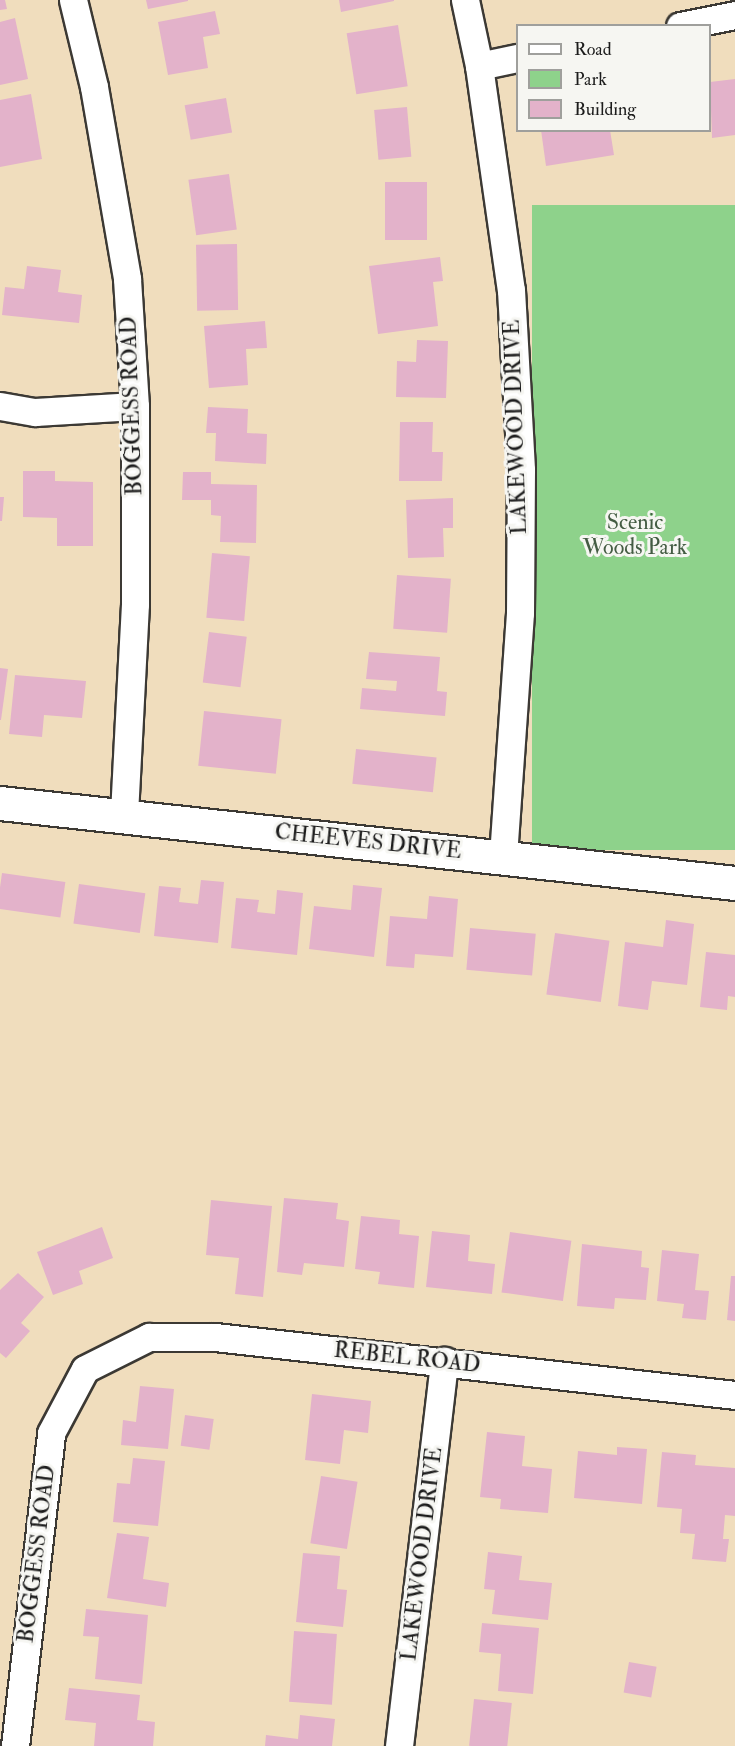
<!DOCTYPE html>
<html>
<head>
<meta charset="utf-8">
<style>
  body { margin:0 }
  #map { position:relative; width:735px; height:1746px; overflow:hidden; background:#f0ddbd; font-family:"IM FELL Double Pica",serif }
  div>[style] { position:absolute }
  [style*='--x'] { left:calc(var(--x)*1px); top:calc(var(--y)*1px); width:calc(var(--w)*1px); rotate:calc(var(--a)*1deg) }
  .green>* { inset:0; background:#8ed28b; transform-origin:0 0 }
  .building>* { inset:0; background:#e3b2ca; transform-origin:0 0 }
  .roads { filter:drop-shadow(2px 0 #3c3934) drop-shadow(-2px 0 #3c3934) drop-shadow(0 2px #3c3934) drop-shadow(0 -2px #3c3934) }
  .minor>* { height:27px; margin:-13.5px; padding:0 13.5px; transform-origin:13.5px; border-radius:13.5px; background:#fff }
  .tertiary>* { height:33px; margin:-16.5px; padding:0 16.5px; transform-origin:16.5px; border-radius:16.5px; background:#fff }
  span { translate:-50% -50%; white-space:nowrap; text-align:center; line-height:1.15; -webkit-text-stroke:6px #f6f6f2; paint-order:stroke }
  .street-label { font-size:22px; color:#1c1c1c }
  .park-label { font-size:22px; color:#445c43 }
  .legend { position:absolute; left:516px; top:24px; width:195px; height:108px; box-sizing:border-box; background:#f6f6f2; border:2px solid #9f9f9c; margin:0; padding:8px 10px; list-style:none; font-size:18px; color:#1c1c1c }
  .legend li { display:flex; align-items:center; gap:12px; height:30px }
  .legend b { width:30px; border:2px solid #9f9f9c }
</style>
</head>
<body>
<div id="map">
  <div class="green">
    <div style="left:735px;top:205px;width:645px;height:203px;rotate:90deg"></div>
  </div>
  <div class="building">
    <div style="clip-path:polygon(0 0,5px 0,7px 9px,0 10px)"></div>
    <div style="clip-path:polygon(146px 0,188px 0,188px 1px,148px 9px)"></div>
    <div style="clip-path:polygon(339px 0,394px 0,394px 1px,341px 12px)"></div>
    <div style="clip-path:polygon(215px 11px,220px 34px,203px 37px,208px 68px,168px 75px,158px 22px)"></div>
    <div style="clip-path:polygon(15px 18px,28px 79px,0 85px,0 22px)"></div>
    <div style="left:398px;top:25px;width:62px;height:52px;rotate:81deg"></div>
    <div style="clip-path:polygon(735px 79px,735px 135px,712px 138px,710px 82px)"></div>
    <div style="clip-path:polygon(31px 94px,42px 159px,0 167px,0 100px)"></div>
    <div style="left:226px;top:98px;width:35px;height:42px;rotate:80deg"></div>
    <div style="left:407px;top:107px;width:50px;height:33px;rotate:85deg"></div>
    <div style="clip-path:polygon(541px 130px,610px 130px,614px 155px,546px 166px)"></div>
    <div style="left:229px;top:174px;width:56px;height:41px;rotate:82deg"></div>
    <div style="left:385px;top:182px;width:42px;height:58px"></div>
    <div style="left:237px;top:244px;width:66px;height:41px;rotate:89deg"></div>
    <div style="clip-path:polygon(440px 257px,443px 281px,433px 282px,438px 326px,378px 334px,369px 266px)"></div>
    <div style="clip-path:polygon(27px 266px,61px 270px,58px 292px,82px 295px,79px 323px,2px 315px,5px 287px,24px 289px)"></div>
    <div style="clip-path:polygon(265px 321px,267px 348px,246px 349px,248px 385px,209px 388px,204px 326px)"></div>
    <div style="clip-path:polygon(417px 340px,448px 341px,446px 398px,396px 397px,397px 361px,416px 362px)"></div>
    <div style="clip-path:polygon(208px 407px,248px 409px,247px 433px,267px 434px,266px 464px,215px 461px,216px 433px,206px 433px)"></div>
    <div style="clip-path:polygon(400px 422px,433px 422px,432px 452px,443px 452px,442px 481px,399px 481px)"></div>
    <div style="clip-path:polygon(23px 471px,55px 471px,55px 481px,93px 482px,93px 546px,57px 546px,57px 518px,23px 517px)"></div>
    <div style="clip-path:polygon(183px 472px,211px 472px,211px 484px,257px 485px,256px 543px,220px 542px,221px 516px,211px 515px,211px 500px,182px 500px)"></div>
    <div style="clip-path:polygon(0 497px,4px 497px,2px 521px,0 521px)"></div>
    <div style="clip-path:polygon(453px 498px,453px 528px,443px 528px,444px 557px,408px 558px,406px 500px)"></div>
    <div style="left:212px;top:553px;width:38px;height:65px;rotate:5deg"></div>
    <div style="left:397px;top:575px;width:54px;height:54px;rotate:4deg"></div>
    <div style="left:209px;top:632px;width:38px;height:51px;rotate:7deg"></div>
    <div style="clip-path:polygon(369px 652px,440px 657px,437px 691px,447px 692px,445px 716px,360px 709px,362px 688px,396px 691px,397px 681px,366px 679px)"></div>
    <div style="clip-path:polygon(0 668px,8px 669px,1px 720px,0 720px)"></div>
    <div style="clip-path:polygon(15px 675px,86px 681px,82px 718px,44px 715px,42px 737px,9px 734px)"></div>
    <div style="left:204px;top:711px;width:78px;height:55px;rotate:6deg"></div>
    <div style="left:356px;top:749px;width:81px;height:35px;rotate:6deg"></div>
    <div style="left:2px;top:873px;width:64px;height:36px;rotate:8deg"></div>
    <div style="clip-path:polygon(201px 880px,224px 882px,218px 943px,154px 936px,159px 886px,181px 888px,179px 902px,198px 904px)"></div>
    <div style="left:79px;top:884px;width:67px;height:40px;rotate:8deg"></div>
    <div style="clip-path:polygon(353px 885px,382px 888px,374px 957px,309px 949px,314px 906px,351px 910px)"></div>
    <div style="clip-path:polygon(277px 890px,303px 893px,297px 955px,231px 948px,236px 898px,259px 900px,257px 912px,275px 914px)"></div>
    <div style="clip-path:polygon(429px 896px,458px 899px,453px 957px,415px 954px,414px 968px,386px 966px,390px 916px,427px 919px)"></div>
    <div style="clip-path:polygon(666px 920px,694px 924px,687px 985px,652px 981px,648px 1010px,618px 1006px,625px 942px,663px 947px)"></div>
    <div style="left:470px;top:928px;width:66px;height:42px;rotate:5deg"></div>
    <div style="left:555px;top:933px;width:55px;height:62px;rotate:8deg"></div>
    <div style="clip-path:polygon(706px 952px,735px 955px,735px 997px,728px 996px,727px 1010px,700px 1007px)"></div>
    <div style="clip-path:polygon(284px 1198px,338px 1203px,336px 1219px,349px 1221px,344px 1267px,304px 1263px,302px 1275px,277px 1272px)"></div>
    <div style="clip-path:polygon(211px 1200px,272px 1206px,263px 1297px,235px 1294px,239px 1258px,206px 1255px)"></div>
    <div style="clip-path:polygon(361px 1216px,400px 1220px,399px 1234px,419px 1236px,414px 1288px,378px 1284px,380px 1272px,355px 1269px)"></div>
    <div style="clip-path:polygon(102px 1227px,113px 1258px,79px 1271px,83px 1284px,53px 1295px,37px 1252px)"></div>
    <div style="clip-path:polygon(432px 1231px,470px 1235px,468px 1261px,495px 1264px,492px 1294px,426px 1287px)"></div>
    <div style="left:510px;top:1232px;width:62px;height:61px;rotate:8deg"></div>
    <div style="clip-path:polygon(582px 1244px,642px 1251px,641px 1267px,649px 1268px,646px 1300px,615px 1298px,614px 1309px,577px 1306px)"></div>
    <div style="clip-path:polygon(662px 1250px,699px 1254px,695px 1290px,709px 1291px,706px 1320px,682px 1318px,684px 1304px,657px 1301px)"></div>
    <div style="clip-path:polygon(18px 1273px,44px 1297px,21px 1323px,30px 1331px,6px 1358px,0 1353px,0 1290px)"></div>
    <div style="clip-path:polygon(731px 1276px,735px 1276px,735px 1321px,727px 1320px)"></div>
    <div style="clip-path:polygon(140px 1386px,174px 1389px,168px 1449px,121px 1445px,123px 1420px,136px 1422px)"></div>
    <div style="clip-path:polygon(312px 1394px,371px 1401px,368px 1433px,344px 1430px,340px 1464px,305px 1460px)"></div>
    <div style="left:185px;top:1415px;width:29px;height:31px;rotate:8deg"></div>
    <div style="clip-path:polygon(487px 1432px,525px 1436px,522px 1466px,552px 1469px,548px 1513px,500px 1509px,501px 1499px,480px 1497px)"></div>
    <div style="clip-path:polygon(617px 1447px,647px 1449px,642px 1504px,574px 1498px,578px 1451px,617px 1455px)"></div>
    <div style="clip-path:polygon(662px 1452px,696px 1455px,695px 1465px,735px 1468px,735px 1516px,725px 1515px,723px 1539px,729px 1539px,726px 1562px,692px 1559px,695px 1534px,680px 1533px,682px 1509px,657px 1507px)"></div>
    <div style="clip-path:polygon(133px 1458px,165px 1461px,158px 1526px,113px 1522px,117px 1483px,130px 1484px)"></div>
    <div style="left:321px;top:1476px;width:37px;height:68px;rotate:9deg"></div>
    <div style="clip-path:polygon(117px 1533px,149px 1537px,143px 1579px,169px 1583px,166px 1607px,107px 1598px)"></div>
    <div style="clip-path:polygon(488px 1552px,522px 1556px,519px 1580px,552px 1583px,548px 1620px,492px 1614px,495px 1590px,484px 1589px)"></div>
    <div style="clip-path:polygon(303px 1553px,340px 1556px,337px 1589px,347px 1590px,343px 1627px,296px 1622px)"></div>
    <div style="clip-path:polygon(86px 1609px,148px 1615px,142px 1684px,95px 1679px,99px 1637px,83px 1636px)"></div>
    <div style="clip-path:polygon(482px 1623px,539px 1628px,533px 1694px,498px 1691px,501px 1654px,479px 1652px)"></div>
    <div style="left:294px;top:1631px;width:43px;height:71px;rotate:4deg"></div>
    <div style="left:629px;top:1662px;width:28px;height:31px;rotate:10deg"></div>
    <div style="clip-path:polygon(69px 1688px,140px 1695px,137px 1720px,155px 1722px,153px 1746px,94px 1746px,96px 1723px,65px 1720px)"></div>
    <div style="left:474px;top:1699px;width:38px;height:47px;rotate:6deg"></div>
    <div style="clip-path:polygon(300px 1715px,335px 1719px,332px 1746px,265px 1746px,266px 1735px,298px 1739px)"></div>
  </div>
  <div class="roads">
    <div class="minor">
      <div style="--x:73;--y:0;--w:89;--a:76.4"></div>
      <div style="--x:94;--y:87;--w:195;--a:80.2"></div>
      <div style="--x:127;--y:279;--w:127;--a:86.4"></div>
      <div style="--x:135;--y:406;--w:198;--a:90"></div>
      <div style="--x:135;--y:604;--w:213;--a:93"></div>
      <div style="--x:465;--y:0;--w:67;--a:78"></div>
      <div style="--x:479;--y:66;--w:226;--a:81.9"></div>
      <div style="--x:511;--y:290;--w:180;--a:86.8"></div>
      <div style="--x:521;--y:470;--w:143;--a:90.4"></div>
      <div style="--x:520;--y:613;--w:245;--a:94"></div>
      <div style="--x:680;--y:26;--w:56;--a:-11.3"></div>
      <div style="--x:479;--y:66;--w:40;--a:-12"></div>
      <div style="--x:0;--y:406;--w:36;--a:10"></div>
      <div style="--x:35;--y:412;--w:100;--a:-3.4"></div>
      <div style="--x:15;--y:1746;--w:315;--a:-83.4"></div>
      <div style="--x:51;--y:1433;--w:72;--a:-62"></div>
      <div style="--x:85;--y:1369;--w:72;--a:-26.6"></div>
      <div style="--x:149;--y:1337;--w:66;--a:0"></div>
      <div style="--x:215;--y:1337;--w:523;--a:6.36"></div>
      <div style="--x:399;--y:1746;--w:388;--a:-83.3"></div>
    </div>
    <div class="tertiary">
      <div style="--x:0;--y:803;--w:739;--a:6.21"></div>
    </div>
  </div>
  <div class="street-label">
    <span style="left:132px;top:406px;rotate:-92deg">BOGGESS ROAD</span>
    <span style="left:516px;top:427px;rotate:-92deg">LAKEWOOD DRIVE</span>
    <span style="left:368px;top:842px;rotate:6deg">CHEEVES DRIVE</span>
    <span style="left:407px;top:1358px;rotate:6deg">REBEL ROAD</span>
    <span style="left:37px;top:1554px;rotate:-83deg">BOGGESS ROAD</span>
    <span style="left:422px;top:1554px;rotate:-83deg">LAKEWOOD DRIVE</span>
  </div>
  <div class="park-label">
    <span style="left:635px;top:535px">Scenic<br>Woods Park</span>
  </div>
  <ul class="legend">
  <li><b style="height:8px;background:#fff"></b>Road</li>
  <li><b style="height:16px;background:#8ed28b"></b>Park</li>
  <li><b style="height:16px;background:#e3b2ca"></b>Building</li>
  </ul>
</div>
</body>
</html>
